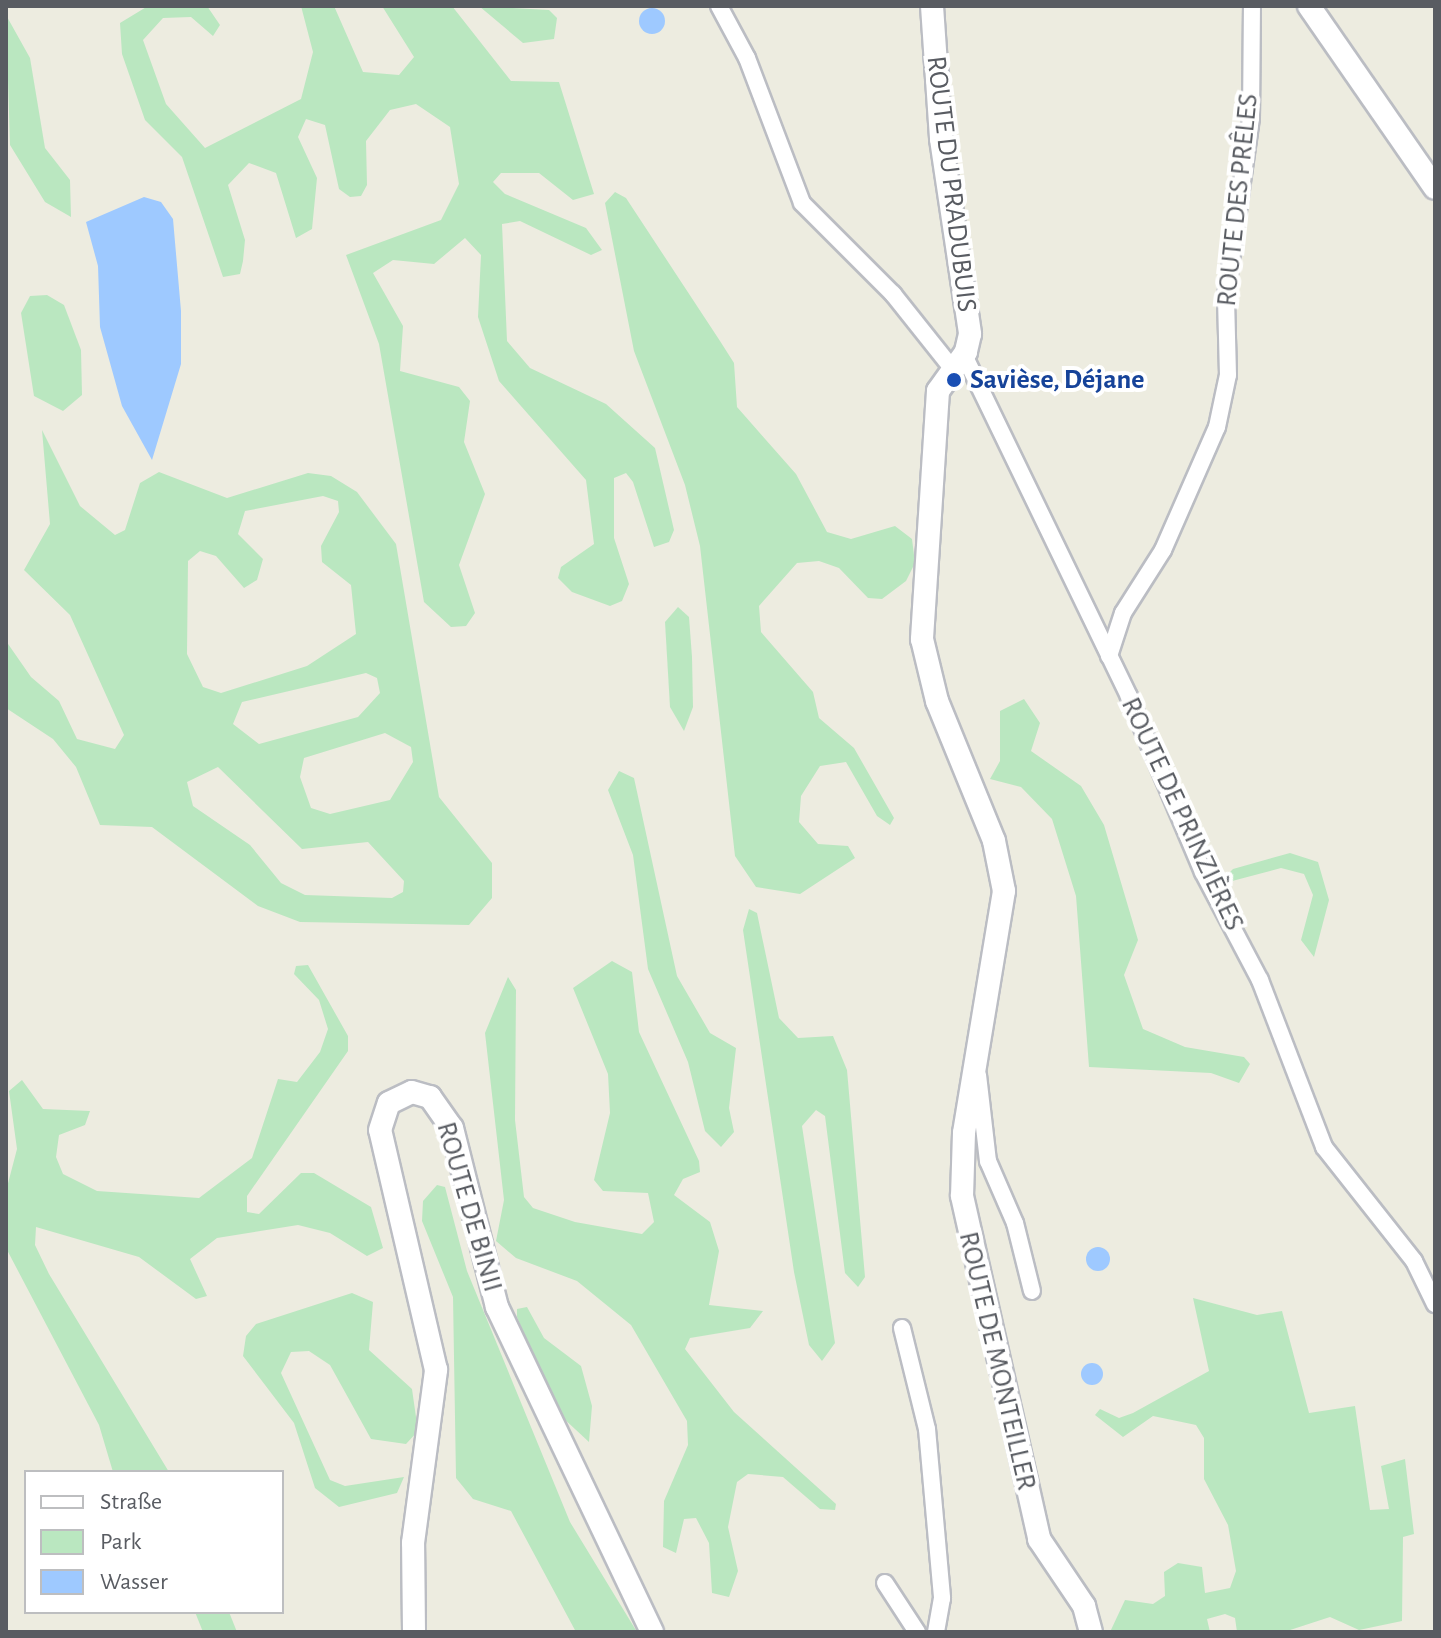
<!DOCTYPE html>
<html>
<head>
<meta charset="utf-8">
<style>
  body { margin:0 }
  #map { position:relative; width:1441px; height:1638px; overflow:hidden; background:#edece0; font-family:"Alegreya Sans",sans-serif }
  div>[style] { position:absolute }
  [style*='--x'] { left:calc(var(--x)*1px); top:calc(var(--y)*1px); width:calc(var(--w)*1px); rotate:calc(var(--a)*1deg) }
  .green>* { inset:0; background:#bae7c0 }
  .water>* { inset:0; background:#9ec9ff }
  .round { border-radius:50% }
  .roads { filter:drop-shadow(2px 0 #bbbdc3) drop-shadow(-2px 0 #bbbdc3) drop-shadow(0 2px #bbbdc3) drop-shadow(0 -2px #bbbdc3) }
  .street>* { height:16px; margin:-8px; padding:0 8px; transform-origin:8px; border-radius:8px; background:#fff }
  .secondary>* { height:22px; margin:-11px; padding:0 11px; transform-origin:11px; border-radius:11px; background:#fff }
  .dots>* { width:22px; height:22px; translate:-50% -50%; box-sizing:border-box; border:4px solid #fff; border-radius:50% }
  span { translate:-50% -50%; white-space:nowrap; text-align:center; line-height:1.15; -webkit-text-stroke:8px #fff; paint-order:stroke }
  .street-label { font-size:28px; color:#595c62 }
  .transit-label { font-size:28px; color:#164399; font-weight:700 }
  .left { translate:0 -50%; text-align:left }
  .frame { position:absolute; inset:0; border:8px solid #595c62; pointer-events:none }
  .legend { position:absolute; left:24px; top:1470px; width:260px; height:144px; box-sizing:border-box; background:#fff; border:2px solid #bdbec0; margin:0; padding:10px 14px; list-style:none; font-size:24px; color:#595c62 }
  .legend li { display:flex; align-items:center; gap:16px; height:40px }
  .legend b { width:40px; border:2px solid #bdbec0 }
</style>
</head>
<body>
<div id="map">
  <div class="green">
    <div style="clip-path:polygon(148px 6px,207px 6px,220px 25px,213px 36px,191px 17px,163px 18px,143px 40px,166px 104px,205px 148px,301px 99px,313px 52px,301px 6px,334px 6px,363px 72px,399px 75px,414px 57px,382px 6px,452px 6px,511px 81px,559px 82px,594px 194px,573px 200px,539px 173px,501px 173px,493px 182px,505px 194px,586px 228px,602px 250px,591px 255px,520px 221px,502px 224px,507px 341px,530px 368px,606px 404px,655px 448px,674px 530px,669px 542px,654px 547px,633px 482px,626px 473px,614px 478px,614px 538px,629px 584px,622px 601px,610px 606px,572px 592px,558px 578px,561px 567px,594px 544px,586px 480px,499px 381px,478px 317px,481px 255px,465px 238px,434px 264px,393px 260px,373px 273px,403px 326px,400px 371px,459px 387px,470px 401px,464px 442px,485px 494px,459px 565px,475px 613px,466px 626px,451px 627px,424px 602px,379px 344px,346px 255px,441px 220px,459px 184px,450px 127px,416px 104px,390px 110px,366px 141px,367px 185px,361px 196px,350px 197px,339px 189px,325px 125px,306px 119px,298px 137px,317px 178px,312px 229px,296px 238px,276px 173px,249px 163px,228px 185px,245px 240px,243px 261px,240px 274px,223px 277px,182px 157px,145px 120px,122px 54px,120px 23px)"></div>
    <div style="clip-path:polygon(479px 6px,549px 10px,557px 18px,554px 39px,523px 43px)"></div>
    <div style="clip-path:polygon(6px 15px,30px 58px,45px 148px,70px 180px,71px 217px,45px 202px,10px 145px)"></div>
    <div style="clip-path:polygon(615px 192px,626px 198px,720px 341px,734px 363px,737px 407px,796px 474px,827px 532px,851px 539px,895px 526px,912px 539px,915px 563px,906px 581px,882px 599px,868px 598px,839px 568px,819px 561px,797px 563px,759px 606px,761px 632px,813px 692px,819px 718px,854px 748px,894px 818px,890px 825px,877px 816px,846px 762px,820px 766px,801px 796px,799px 822px,818px 844px,848px 846px,855px 858px,800px 894px,756px 887px,735px 856px,700px 546px,685px 485px,634px 351px,605px 203px)"></div>
    <div style="clip-path:polygon(47px 295px,64px 305px,81px 350px,82px 395px,63px 411px,34px 396px,21px 313px,30px 296px)"></div>
    <div style="clip-path:polygon(evenodd,42px 430px,80px 506px,115px 535px,125px 530px,140px 483px,159px 472px,227px 498px,308px 473px,331px 476px,357px 492px,396px 544px,439px 797px,492px 863px,492px 898px,469px 925px,300px 922px,258px 906px,152px 827px,100px 825px,76px 767px,53px 739px,6px 708px,6px 641px,31px 677px,59px 701px,77px 739px,115px 749px,124px 735px,70px 615px,24px 570px,50px 524px,42px 430px,323px 496px,338px 501px,339px 512px,321px 546px,322px 562px,351px 585px,356px 634px,307px 666px,221px 693px,203px 687px,187px 654px,188px 561px,200px 551px,216px 556px,244px 588px,257px 580px,263px 559px,238px 534px,245px 511px,323px 496px,42px 430px,366px 673px,377px 678px,380px 693px,358px 717px,259px 744px,233px 724px,242px 702px,366px 673px,42px 430px,385px 733px,411px 747px,413px 762px,390px 800px,330px 814px,311px 808px,300px 777px,304px 758px,385px 733px,42px 430px,218px 767px,302px 849px,368px 842px,404px 881px,403px 892px,392px 898px,305px 895px,281px 883px,250px 845px,193px 806px,187px 782px,218px 767px)"></div>
    <div style="clip-path:polygon(678px 607px,689px 617px,692px 657px,693px 707px,684px 731px,670px 707px,665px 622px)"></div>
    <div style="clip-path:polygon(1024px 699px,1040px 723px,1031px 751px,1081px 786px,1104px 825px,1138px 940px,1124px 975px,1143px 1029px,1185px 1047px,1244px 1057px,1250px 1064px,1239px 1083px,1211px 1073px,1089px 1067px,1076px 896px,1052px 819px,1021px 787px,990px 779px,1000px 761px,1000px 711px)"></div>
    <div style="clip-path:polygon(619px 771px,634px 778px,677px 976px,710px 1033px,736px 1048px,729px 1108px,734px 1132px,721px 1147px,705px 1131px,688px 1062px,648px 969px,633px 855px,608px 790px)"></div>
    <div style="clip-path:polygon(1290px 853px,1318px 862px,1329px 900px,1314px 957px,1301px 940px,1313px 895px,1304px 874px,1281px 868px,1217px 885px,1233px 869px)"></div>
    <div style="clip-path:polygon(749px 909px,757px 913px,779px 1018px,798px 1038px,833px 1036px,847px 1070px,865px 1277px,858px 1287px,845px 1273px,825px 1116px,816px 1110px,802px 1126px,835px 1343px,822px 1361px,809px 1345px,794px 1272px,743px 930px)"></div>
    <div style="clip-path:polygon(612px 961px,632px 972px,639px 1032px,699px 1161px,700px 1172px,683px 1179px,674px 1195px,710px 1222px,719px 1251px,709px 1305px,763px 1311px,750px 1328px,690px 1338px,685px 1349px,734px 1412px,836px 1504px,835px 1510px,820px 1509px,783px 1477px,748px 1474px,737px 1482px,728px 1527px,738px 1571px,729px 1597px,712px 1593px,709px 1543px,696px 1518px,684px 1519px,676px 1553px,663px 1547px,664px 1501px,688px 1445px,687px 1421px,631px 1325px,577px 1281px,516px 1258px,496px 1241px,504px 1200px,485px 1033px,508px 977px,516px 990px,515px 1120px,524px 1197px,533px 1208px,575px 1222px,642px 1234px,654px 1222px,648px 1193px,603px 1191px,594px 1180px,610px 1113px,608px 1074px,573px 988px)"></div>
    <div style="clip-path:polygon(308px 965px,348px 1036px,348px 1051px,247px 1196px,247px 1212px,259px 1214px,301px 1173px,314px 1173px,371px 1207px,383px 1248px,367px 1256px,330px 1233px,298px 1225px,217px 1238px,190px 1259px,207px 1296px,196px 1299px,139px 1257px,36px 1227px,35px 1245px,49px 1274px,169px 1472px,113px 1472px,99px 1425px,6px 1248px,6px 1191px,17px 1149px,9px 1091px,22px 1080px,43px 1109px,90px 1111px,85px 1125px,59px 1135px,56px 1157px,63px 1174px,97px 1191px,199px 1198px,252px 1158px,278px 1079px,297px 1082px,320px 1052px,328px 1029px,319px 1000px,294px 974px,296px 966px)"></div>
    <div style="clip-path:polygon(437px 1185px,445px 1187px,467px 1271px,570px 1522px,637px 1632px,576px 1632px,511px 1511px,473px 1499px,456px 1478px,453px 1297px,422px 1221px,423px 1201px)"></div>
    <div style="clip-path:polygon(352px 1293px,373px 1302px,369px 1350px,412px 1389px,418px 1431px,406px 1444px,371px 1439px,330px 1365px,309px 1351px,291px 1352px,281px 1373px,330px 1480px,345px 1486px,404px 1477px,397px 1493px,339px 1507px,315px 1488px,294px 1423px,243px 1356px,246px 1336px,256px 1324px)"></div>
    <div style="clip-path:polygon(1193px 1298px,1257px 1315px,1282px 1311px,1309px 1413px,1355px 1406px,1370px 1510px,1389px 1509px,1381px 1466px,1405px 1459px,1414px 1534px,1403px 1537px,1402px 1621px,1359px 1630px,1330px 1617px,1284px 1632px,1237px 1632px,1235px 1618px,1225px 1614px,1207px 1619px,1210px 1632px,1110px 1632px,1125px 1600px,1153px 1604px,1165px 1596px,1164px 1572px,1178px 1563px,1202px 1567px,1205px 1593px,1230px 1588px,1236px 1571px,1228px 1525px,1204px 1479px,1204px 1438px,1196px 1425px,1153px 1416px,1123px 1437px,1095px 1415px,1100px 1409px,1119px 1418px,1133px 1413px,1209px 1371px)"></div>
    <div style="clip-path:polygon(527px 1307px,544px 1338px,581px 1366px,592px 1406px,589px 1442px,562px 1417px,539px 1372px,517px 1317px,517px 1309px)"></div>
    <div style="clip-path:polygon(195px 1612px,229px 1612px,237px 1632px,203px 1632px)"></div>
  </div>
  <div class="water">
    <div class="round" style="left:639px;top:8px;width:26px;height:26px"></div>
    <div style="clip-path:polygon(144px 197px,161px 202px,173px 219px,181px 311px,181px 364px,152px 460px,122px 406px,100px 327px,98px 266px,86px 222px)"></div>
    <div class="round" style="left:1086px;top:1247px;width:24px;height:24px"></div>
    <div class="round" style="left:1081px;top:1363px;width:22px;height:22px"></div>
  </div>
  <div class="roads">
    <div class="street">
      <div style="--x:719;--y:6;--w:59;--a:61.7"></div>
      <div style="--x:747;--y:58;--w:155;--a:69.2"></div>
      <div style="--x:802;--y:203;--w:129;--a:45"></div>
      <div style="--x:893;--y:294;--w:93;--a:51.5"></div>
      <div style="--x:964;--y:355;--w:380;--a:64.2"></div>
      <div style="--x:1129;--y:697;--w:190;--a:67.1"></div>
      <div style="--x:1203;--y:872;--w:122;--a:62.2"></div>
      <div style="--x:1260;--y:980;--w:179;--a:69"></div>
      <div style="--x:1324;--y:1147;--w:145;--a:51.7"></div>
      <div style="--x:1414;--y:1261;--w:48;--a:64"></div>
      <div style="--x:1109;--y:656;--w:45;--a:-72"></div>
      <div style="--x:1123;--y:613;--w:75;--a:-57.6"></div>
      <div style="--x:1163;--y:550;--w:134;--a:-66.3"></div>
      <div style="--x:1217;--y:427;--w:53;--a:-78.1"></div>
      <div style="--x:1228;--y:375;--w:79;--a:-91.5"></div>
      <div style="--x:1226;--y:296;--w:180;--a:-82"></div>
      <div style="--x:1251;--y:118;--w:112;--a:-89.5"></div>
      <div style="--x:978;--y:1075;--w:87;--a:83.4"></div>
      <div style="--x:988;--y:1161;--w:68;--a:66.5"></div>
      <div style="--x:1015;--y:1223;--w:70;--a:76"></div>
      <div style="--x:902;--y:1328;--w:104;--a:76.1"></div>
      <div style="--x:927;--y:1429;--w:170;--a:84.9"></div>
      <div style="--x:942;--y:1598;--w:35;--a:100"></div>
      <div style="--x:885;--y:1583;--w:59;--a:56.9"></div>
    </div>
    <div class="secondary">
      <div style="--x:932;--y:6;--w:133;--a:86.1"></div>
      <div style="--x:941;--y:139;--w:197;--a:81.5"></div>
      <div style="--x:970;--y:334;--w:18;--a:103"></div>
      <div style="--x:966;--y:352;--w:48;--a:125.7"></div>
      <div style="--x:938;--y:391;--w:249;--a:93.7"></div>
      <div style="--x:922;--y:639;--w:64;--a:76.4"></div>
      <div style="--x:937;--y:701;--w:151;--a:67.8"></div>
      <div style="--x:994;--y:841;--w:51;--a:78.7"></div>
      <div style="--x:1004;--y:891;--w:245;--a:99.4"></div>
      <div style="--x:964;--y:1133;--w:63;--a:91.8"></div>
      <div style="--x:962;--y:1196;--w:352;--a:77.3"></div>
      <div style="--x:1039;--y:1539;--w:81;--a:56.1"></div>
      <div style="--x:1084;--y:1606;--w:27;--a:75"></div>
      <div style="--x:1309;--y:6;--w:221;--a:55.3"></div>
      <div style="--x:414;--y:1632;--w:89;--a:-90.6"></div>
      <div style="--x:413;--y:1543;--w:175;--a:-82.4"></div>
      <div style="--x:436;--y:1370;--w:246;--a:-103.1"></div>
      <div style="--x:380;--y:1130;--w:28;--a:-72"></div>
      <div style="--x:389;--y:1103;--w:25;--a:-26"></div>
      <div style="--x:412;--y:1092;--w:19;--a:16"></div>
      <div style="--x:430;--y:1097;--w:38;--a:55"></div>
      <div style="--x:452;--y:1128;--w:185;--a:75.9"></div>
      <div style="--x:497;--y:1307;--w:360;--a:64.5"></div>
    </div>
  </div>
  <div class="dots">
    <div style="left:954px;top:380px;background:#1a4fb4"></div>
  </div>
  <div class="street-label">
    <span style="left:951px;top:184px;rotate:83deg">ROUTE DU PRADUBUIS</span>
    <span style="left:1238px;top:200px;rotate:-84deg">ROUTE DES PRÊLES</span>
    <span style="left:1182px;top:814px;rotate:65deg">ROUTE DE PRINZIÈRES</span>
    <span style="left:469px;top:1207px;rotate:74deg">ROUTE DE BINII</span>
    <span style="left:997px;top:1361px;rotate:77deg">ROUTE DE MONTEILLER</span>
  </div>
  <div class="transit-label">
    <span class="left" style="left:970px;top:380px">Savièse, Déjane</span>
  </div>
  <div class="frame"></div>
  <ul class="legend">
  <li><b style="height:10px;background:#fff"></b>Straße</li>
  <li><b style="height:22px;background:#bae7c0"></b>Park</li>
  <li><b style="height:22px;background:#9ec9ff"></b>Wasser</li>
  </ul>
</div>
</body>
</html>
